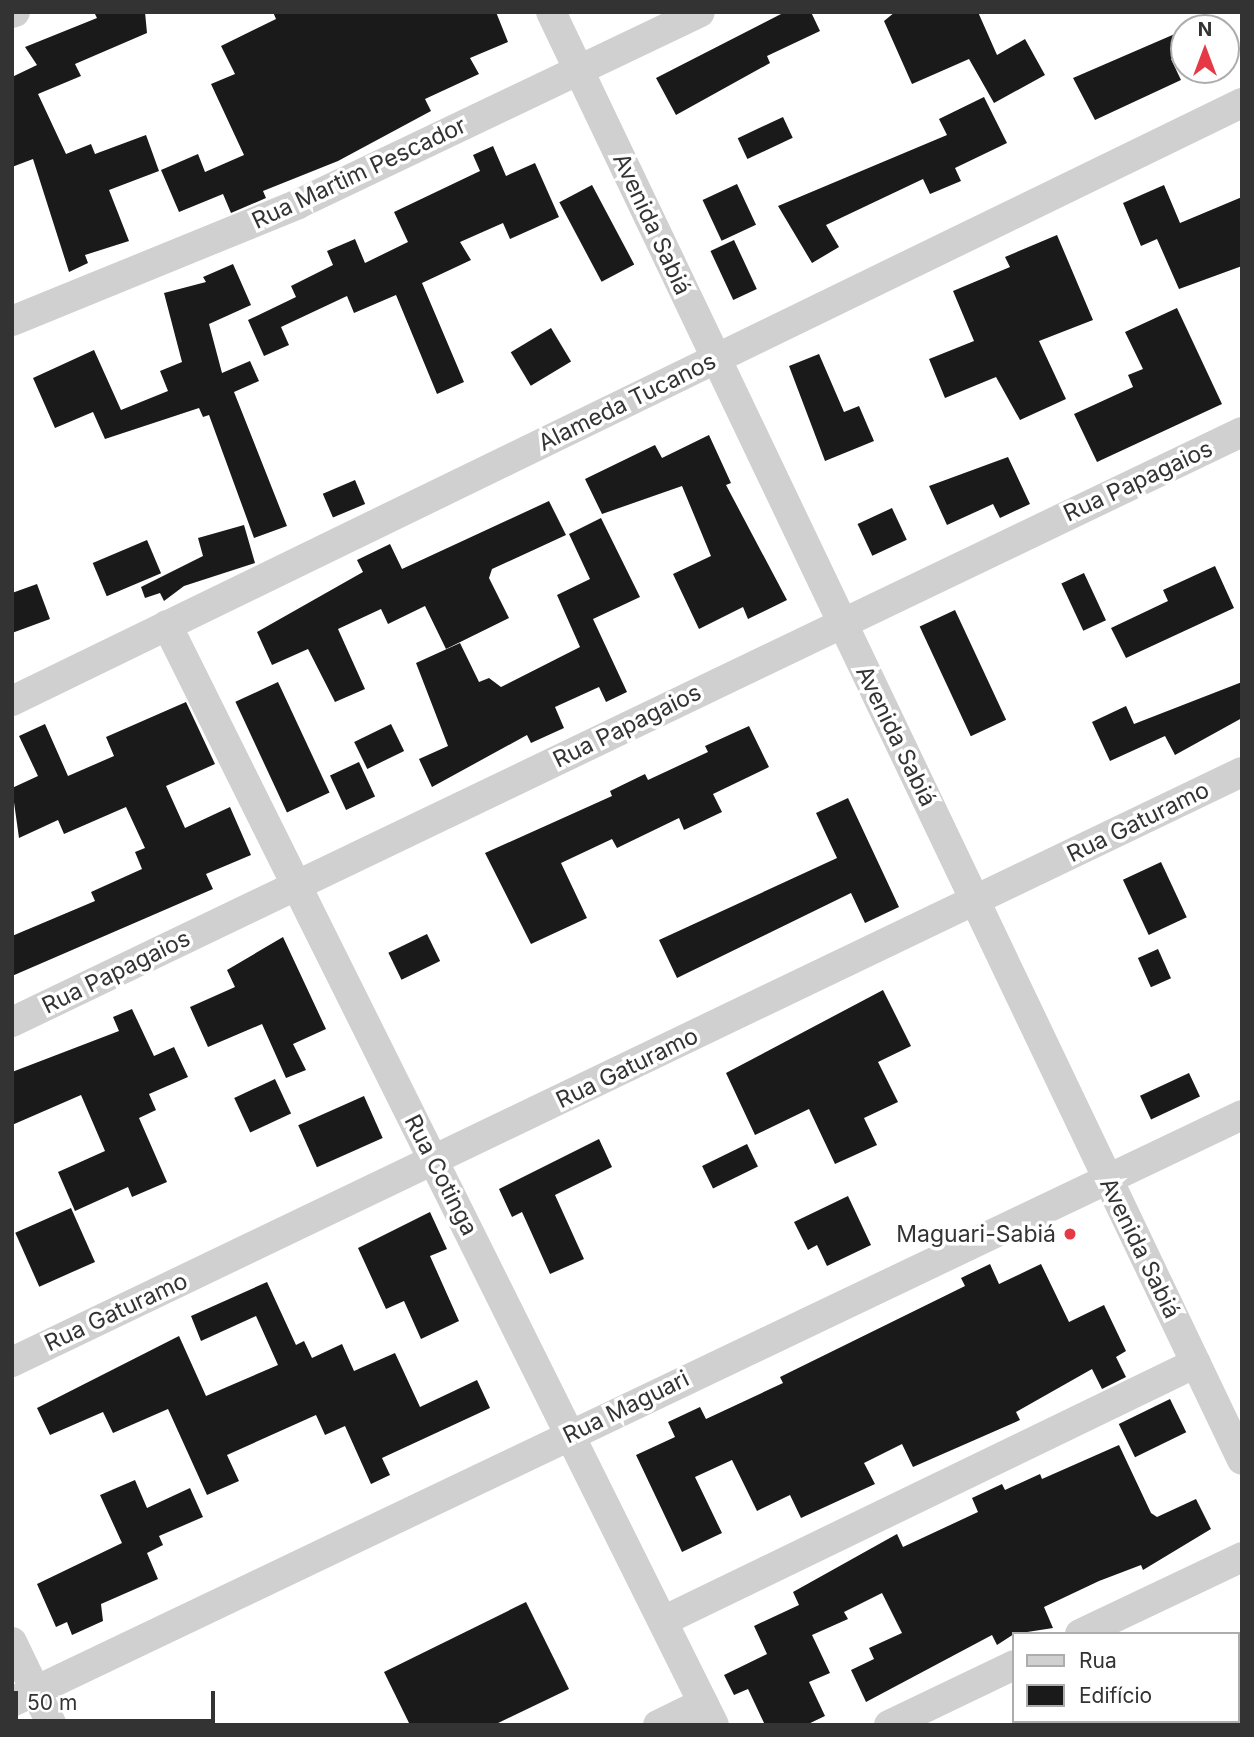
<!DOCTYPE html>
<html>
<head>
<meta charset="utf-8">
<style>
  body { margin:0 }
  #map { position:relative; width:1254px; height:1737px; overflow:hidden; background:#fff; font-family:Inter,sans-serif }
  div>[style] { position:absolute }
  [style*='--x'] { left:calc(var(--x)*1px); top:calc(var(--y)*1px); width:calc(var(--w)*1px); rotate:calc(var(--a)*1deg) }
  .building>* { inset:0; background:#1a1a1a; transform-origin:0 0 }
  .street>* { height:30px; margin:-15px; padding:0 15px; transform-origin:15px; border-radius:15px; background:#d0d0d0 }
  .dots>* { width:19px; height:19px; translate:-50% -50%; box-sizing:border-box; border:4px solid #fff; border-radius:50% }
  span { translate:-50% -50%; white-space:nowrap; text-align:center; line-height:1.15; -webkit-text-stroke:7px #fff; paint-order:stroke }
  .street-label { font-size:23px; color:#333 }
  .poi-label { font-size:23px; color:#333 }
  .right { translate:-100% -50%; text-align:right }
  .frame { position:absolute; inset:0; border:14px solid #333; pointer-events:none }
  .legend { position:absolute; left:1012px; top:1632px; width:228px; height:91px; box-sizing:border-box; background:#fff; border:2px solid #adadad; margin:0; padding:9px 12px; list-style:none; font-size:21px; color:#333 }
  .legend li { display:flex; align-items:center; gap:14px; height:35px }
  .legend b { width:35px; border:2px solid #adadad }
  .north { position:absolute; left:1170px; top:14px; width:70px; height:70px; box-sizing:border-box; background:#fff; border:2px solid #adadad; border-radius:50%; rotate:0deg; font-size:19px; font-weight:700; line-height:28px; text-align:center; color:#333 }
  .north::after { content:''; display:block; margin:auto; width:24px; height:32px; background:#e63946; clip-path:polygon(50% 0,100% 100%,50% 72%,0 100%) }
  .scale { position:absolute; left:14px; top:1691px; width:201px; height:32px; box-sizing:border-box; border:4px solid #333; border-top:0; padding-left:9px; font-size:21px; line-height:24px; white-space:nowrap; color:#333; -webkit-text-stroke:5px #fff; paint-order:stroke }
</style>
</head>
<body>
<div id="map">
  <div class="building">
    <div style="clip-path:polygon(94px 12px,145px 12px,147px 33px,75px 64px,81px 76px,38px 94px,66px 154px,91px 144px,95px 154px,146px 135px,159px 171px,109px 190px,129px 241px,85px 255px,88px 263px,69px 272px,33px 159px,12px 167px,12px 77px,37px 65px,25px 47px,97px 18px)"></div>
    <div style="clip-path:polygon(273px 12px,496px 12px,508px 42px,470px 58px,479px 74px,425px 99px,431px 111px,338px 161px,263px 191px,266px 198px,231px 213px,223px 194px,179px 212px,161px 170px,198px 154px,205px 172px,244px 155px,211px 84px,235px 74px,221px 46px,276px 19px)"></div>
    <div style="clip-path:polygon(785px 12px,811px 12px,820px 31px,767px 56px,770px 63px,676px 115px,656px 78px)"></div>
    <div style="clip-path:polygon(895px 12px,978px 12px,997px 55px,1025px 39px,1045px 75px,994px 103px,969px 59px,912px 84px,884px 21px)"></div>
    <div style="clip-path:polygon(1210px 18px,1215px 28px,1189px 28px)"></div>
    <div style="clip-path:polygon(1184px 30px,1184px 52px,1171px 59px,1181px 80px,1095px 120px,1073px 78px)"></div>
    <div style="clip-path:polygon(984px 97px,1007px 143px,955px 168px,961px 181px,930px 194px,923px 179px,826px 225px,839px 247px,812px 263px,778px 206px,947px 135px,939px 119px)"></div>
    <div style="left:783px;top:117px;width:23px;height:50px;rotate:65deg"></div>
    <div style="clip-path:polygon(493px 146px,506px 176px,535px 163px,559px 217px,510px 239px,503px 223px,460px 242px,471px 260px,422px 283px,464px 382px,437px 394px,396px 295px,354px 313px,347px 296px,281px 327px,289px 345px,264px 356px,248px 320px,296px 297px,291px 286px,333px 265px,327px 251px,355px 239px,365px 263px,408px 242px,394px 212px,480px 171px,473px 155px)"></div>
    <div style="left:737px;top:184px;width:45px;height:38px;rotate:65deg"></div>
    <div style="left:592px;top:185px;width:90px;height:37px;rotate:62deg"></div>
    <div style="clip-path:polygon(1164px 185px,1180px 223px,1242px 197px,1242px 266px,1179px 289px,1157px 239px,1141px 246px,1123px 203px)"></div>
    <div style="clip-path:polygon(1057px 235px,1093px 320px,1039px 341px,1066px 399px,1020px 420px,996px 377px,945px 398px,929px 359px,974px 341px,953px 291px,1010px 267px,1005px 257px)"></div>
    <div style="left:734px;top:240px;width:54px;height:26px;rotate:65deg"></div>
    <div style="clip-path:polygon(233px 264px,251px 305px,209px 324px,222px 373px,250px 361px,259px 381px,234px 392px,287px 526px,254px 538px,209px 415px,203px 417px,199px 408px,105px 439px,93px 412px,55px 428px,33px 378px,94px 350px,121px 410px,168px 391px,160px 371px,182px 362px,164px 293px,206px 282px,203px 277px)"></div>
    <div style="clip-path:polygon(1177px 308px,1222px 404px,1097px 462px,1074px 414px,1133px 387px,1128px 375px,1143px 369px,1125px 332px)"></div>
    <div style="left:551px;top:328px;width:39px;height:47px;rotate:59deg"></div>
    <div style="clip-path:polygon(819px 354px,844px 412px,859px 406px,874px 441px,825px 461px,789px 366px)"></div>
    <div style="clip-path:polygon(709px 435px,731px 483px,726px 485px,787px 600px,748px 619px,743px 607px,699px 629px,673px 574px,711px 556px,682px 486px,602px 514px,585px 479px,655px 445px,662px 458px)"></div>
    <div style="clip-path:polygon(1008px 457px,1030px 504px,1000px 518px,993px 504px,947px 525px,929px 486px)"></div>
    <div style="left:355px;top:480px;width:26px;height:35px;rotate:67deg"></div>
    <div style="clip-path:polygon(549px 501px,566px 535px,492px 569px,489px 578px,509px 618px,446px 649px,425px 606px,388px 624px,381px 609px,338px 629px,365px 689px,335px 702px,308px 649px,272px 665px,257px 632px,363px 572px,357px 560px,390px 544px,402px 569px)"></div>
    <div style="left:892px;top:508px;width:35px;height:38px;rotate:65deg"></div>
    <div style="clip-path:polygon(601px 518px,640px 597px,593px 619px,627px 692px,606px 702px,599px 687px,555px 707px,564px 728px,531px 743px,527px 735px,432px 787px,419px 759px,448px 746px,416px 663px,460px 643px,479px 682px,489px 678px,501px 687px,580px 647px,557px 595px,590px 579px,569px 534px)"></div>
    <div style="clip-path:polygon(244px 525px,255px 563px,184px 586px,164px 601px,160px 593px,145px 598px,141px 587px,203px 556px,198px 538px)"></div>
    <div style="left:147px;top:540px;width:36px;height:59px;rotate:67deg"></div>
    <div style="clip-path:polygon(1215px 566px,1234px 608px,1126px 658px,1111px 628px,1168px 601px,1163px 590px)"></div>
    <div style="left:1084px;top:573px;width:52px;height:25px;rotate:65deg"></div>
    <div style="clip-path:polygon(37px 584px,50px 619px,12px 633px,12px 593px)"></div>
    <div style="left:955px;top:610px;width:121px;height:39px;rotate:65deg"></div>
    <div style="left:278px;top:682px;width:122px;height:47px;rotate:65deg"></div>
    <div style="clip-path:polygon(1242px 682px,1242px 718px,1175px 755px,1165px 736px,1110px 761px,1092px 722px,1126px 706px,1134px 724px)"></div>
    <div style="clip-path:polygon(186px 702px,215px 764px,166px 786px,185px 828px,230px 807px,251px 855px,206px 874px,213px 889px,12px 976px,12px 936px,95px 901px,91px 892px,142px 869px,135px 852px,145px 848px,126px 807px,64px 834px,58px 820px,19px 838px,12px 788px,38px 776px,19px 736px,45px 724px,68px 776px,114px 756px,106px 737px)"></div>
    <div style="left:391px;top:724px;width:30px;height:41px;rotate:64deg"></div>
    <div style="clip-path:polygon(749px 726px,769px 767px,713px 794px,722px 812px,684px 830px,679px 818px,617px 848px,612px 839px,561px 863px,587px 918px,531px 944px,485px 853px,612px 796px,610px 791px,645px 774px,648px 780px,708px 752px,705px 746px)"></div>
    <div style="left:359px;top:762px;width:38px;height:32px;rotate:65deg"></div>
    <div style="clip-path:polygon(848px 798px,899px 907px,865px 923px,851px 893px,677px 978px,659px 940px,837px 858px,816px 813px)"></div>
    <div style="left:1161px;top:862px;width:61px;height:42px;rotate:65deg"></div>
    <div style="left:427px;top:934px;width:30px;height:43px;rotate:64deg"></div>
    <div style="clip-path:polygon(283px 937px,326px 1029px,293px 1044px,306px 1070px,286px 1078px,262px 1024px,208px 1047px,190px 1007px,235px 987px,227px 970px)"></div>
    <div style="left:1158px;top:949px;width:32px;height:22px;rotate:66deg"></div>
    <div style="clip-path:polygon(883px 990px,911px 1046px,878px 1062px,898px 1102px,864px 1118px,877px 1145px,835px 1164px,809px 1109px,755px 1135px,726px 1073px)"></div>
    <div style="clip-path:polygon(132px 1009px,154px 1056px,174px 1047px,188px 1077px,149px 1094px,156px 1110px,139px 1118px,167px 1182px,132px 1197px,128px 1187px,75px 1211px,58px 1172px,105px 1151px,81px 1095px,12px 1125px,12px 1072px,119px 1031px,113px 1017px)"></div>
    <div style="left:1189px;top:1073px;width:26px;height:54px;rotate:65deg"></div>
    <div style="left:275px;top:1079px;width:38px;height:45px;rotate:65deg"></div>
    <div style="left:364px;top:1096px;width:46px;height:72px;rotate:66deg"></div>
    <div style="clip-path:polygon(599px 1139px,612px 1167px,555px 1195px,584px 1259px,550px 1274px,522px 1212px,512px 1217px,499px 1189px)"></div>
    <div style="left:747px;top:1144px;width:25px;height:50px;rotate:64deg"></div>
    <div style="clip-path:polygon(848px 1196px,871px 1245px,827px 1266px,817px 1245px,808px 1250px,794px 1222px)"></div>
    <div style="left:71px;top:1208px;width:59px;height:61px;rotate:66deg"></div>
    <div style="clip-path:polygon(430px 1212px,447px 1249px,430px 1256px,459px 1321px,421px 1339px,404px 1301px,386px 1309px,358px 1248px)"></div>
    <div style="clip-path:polygon(990px 1264px,999px 1284px,1041px 1264px,1069px 1322px,1104px 1305px,1126px 1351px,1116px 1357px,1126px 1377px,1102px 1389px,1092px 1369px,1016px 1412px,1020px 1420px,913px 1467px,902px 1444px,864px 1463px,875px 1484px,801px 1518px,790px 1495px,757px 1511px,732px 1460px,695px 1477px,722px 1533px,682px 1552px,636px 1455px,675px 1437px,668px 1422px,700px 1407px,706px 1419px,783px 1383px,780px 1377px,965px 1286px,961px 1278px)"></div>
    <div style="clip-path:polygon(267px 1282px,296px 1345px,304px 1341px,312px 1358px,342px 1344px,354px 1371px,395px 1353px,420px 1407px,477px 1380px,490px 1408px,382px 1458px,390px 1475px,371px 1484px,345px 1426px,325px 1435px,316px 1415px,227px 1455px,239px 1481px,207px 1495px,168px 1409px,113px 1433px,103px 1412px,50px 1435px,37px 1408px,179px 1336px,206px 1396px,278px 1365px,256px 1316px,201px 1341px,191px 1316px)"></div>
    <div style="left:1170px;top:1399px;width:37px;height:57px;rotate:64deg"></div>
    <div style="clip-path:polygon(1119px 1445px,1151px 1513px,1157px 1517px,1196px 1499px,1211px 1529px,1143px 1570px,1141px 1565px,1099px 1581px,1044px 1607px,1053px 1628px,1014px 1634px,997px 1645px,992px 1635px,866px 1702px,851px 1670px,874px 1659px,869px 1648px,902px 1633px,882px 1593px,844px 1612px,848px 1619px,812px 1635px,830px 1673px,809px 1682px,825px 1716px,806px 1725px,765px 1725px,748px 1689px,734px 1695px,724px 1675px,767px 1654px,754px 1626px,799px 1605px,793px 1592px,897px 1534px,903px 1547px,978px 1512px,972px 1498px,1002px 1484px,1005px 1490px,1040px 1474px,1042px 1479px)"></div>
    <div style="clip-path:polygon(135px 1480px,147px 1508px,190px 1488px,203px 1517px,159px 1536px,163px 1545px,147px 1553px,158px 1579px,101px 1604px,103px 1621px,72px 1635px,67px 1622px,56px 1627px,37px 1584px,122px 1543px,100px 1495px)"></div>
    <div style="clip-path:polygon(526px 1602px,569px 1689px,494px 1725px,410px 1725px,384px 1672px)"></div>
  </div>
  <div class="street">
    <div style="--x:551;--y:12;--w:1604;--a:64.49"></div>
    <div style="--x:12;--y:13;--w:3;--a:-18"></div>
    <div style="--x:12;--y:321;--w:309;--a:-22.2"></div>
    <div style="--x:298;--y:204;--w:445;--a:-25.5"></div>
    <div style="--x:167;--y:625;--w:1228;--a:63.56"></div>
    <div style="--x:12;--y:701;--w:1368;--a:-25.93"></div>
    <div style="--x:12;--y:1022;--w:1364;--a:-25.63"></div>
    <div style="--x:12;--y:1362;--w:1364;--a:-25.63"></div>
    <div style="--x:663;--y:1621;--w:592;--a:-25.83"></div>
    <div style="--x:1080;--y:1634;--w:179;--a:-25.4"></div>
    <div style="--x:12;--y:1642;--w:92;--a:64.3"></div>
    <div style="--x:12;--y:1702;--w:1363;--a:-25.51"></div>
    <div style="--x:658;--y:1725;--w:50;--a:-26.1"></div>
    <div style="--x:889;--y:1725;--w:139;--a:-25.6"></div>
  </div>
  <div class="dots">
    <div style="left:1070px;top:1234px;background:#e63946"></div>
  </div>
  <div class="street-label">
    <span style="left:359px;top:173px;rotate:-25deg">Rua Martim Pescador</span>
    <span style="left:652px;top:224px;rotate:65deg">Avenida Sabiá</span>
    <span style="left:627px;top:402px;rotate:-26deg">Alameda Tucanos</span>
    <span style="left:1138px;top:481px;rotate:-25deg">Rua Papagaios</span>
    <span style="left:627px;top:726px;rotate:-26deg">Rua Papagaios</span>
    <span style="left:896px;top:736px;rotate:64deg">Avenida Sabiá</span>
    <span style="left:1138px;top:822px;rotate:-26deg">Rua Gaturamo</span>
    <span style="left:116px;top:972px;rotate:-26deg">Rua Papagaios</span>
    <span style="left:627px;top:1068px;rotate:-26deg">Rua Gaturamo</span>
    <span style="left:441px;top:1175px;rotate:63deg">Rua Cotinga</span>
    <span style="left:1140px;top:1248px;rotate:64deg">Avenida Sabiá</span>
    <span style="left:116px;top:1312px;rotate:-25deg">Rua Gaturamo</span>
    <span style="left:626px;top:1407px;rotate:-26deg">Rua Maguari</span>
  </div>
  <div class="poi-label">
    <span class="right" style="left:1056px;top:1234px">Maguari-Sabiá</span>
  </div>
  <div class="frame"></div>
  <ul class="legend">
  <li><b style="height:9px;background:#d0d0d0"></b>Rua</li>
  <li><b style="height:19px;background:#1a1a1a"></b>Edifício</li>
  </ul>
  <div class="north">N</div>
  <div class="scale">50 m</div>
</div>
</body>
</html>
